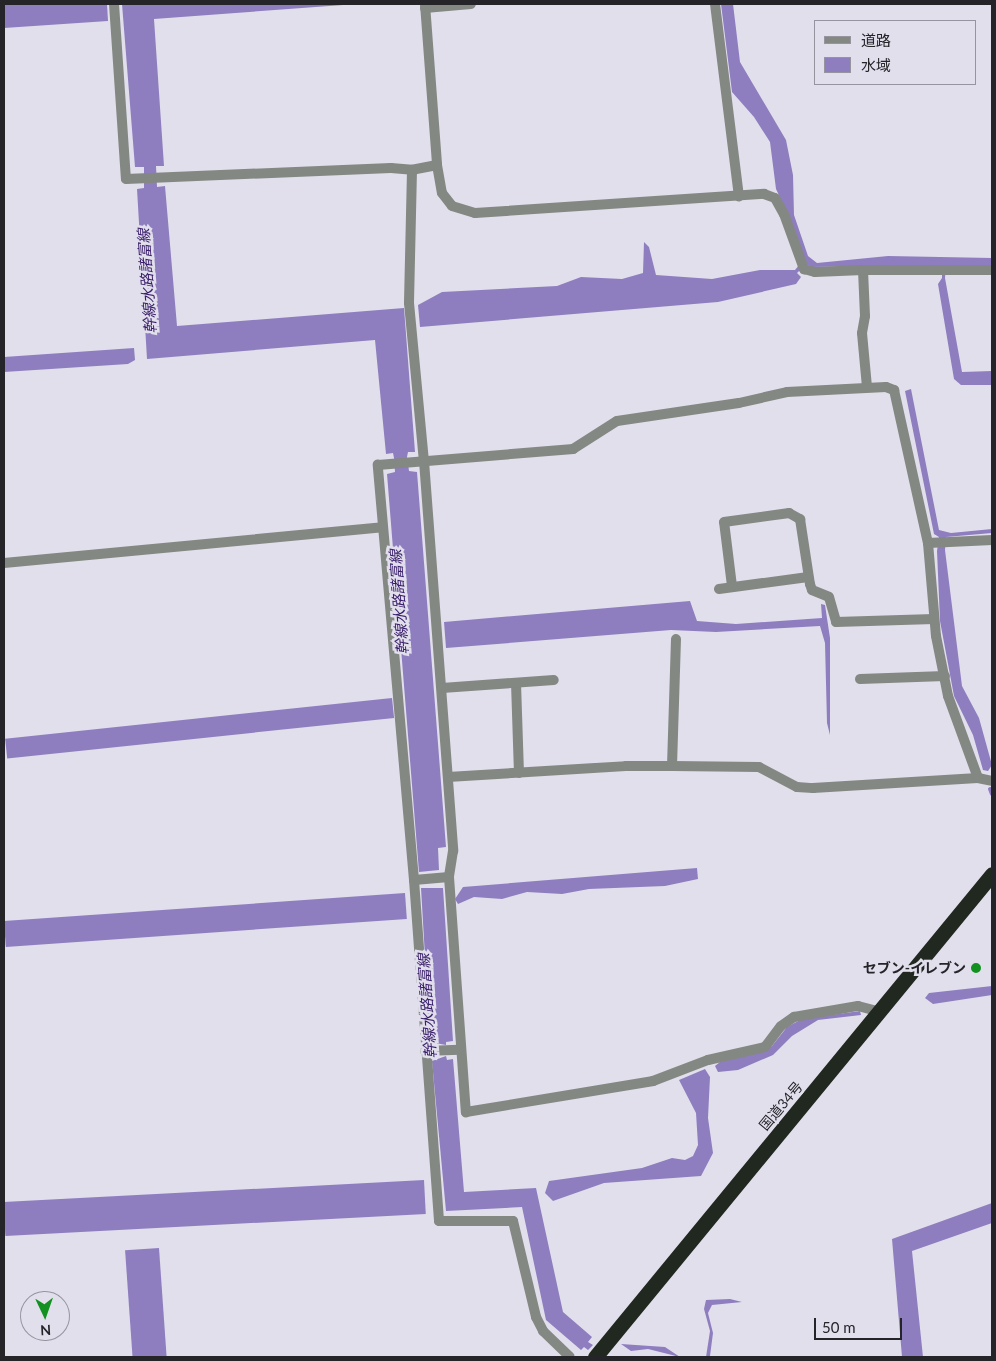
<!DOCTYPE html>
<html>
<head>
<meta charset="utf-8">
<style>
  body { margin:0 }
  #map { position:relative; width:996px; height:1361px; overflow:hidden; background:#e1dfec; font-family:Lato,"Noto Sans JP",sans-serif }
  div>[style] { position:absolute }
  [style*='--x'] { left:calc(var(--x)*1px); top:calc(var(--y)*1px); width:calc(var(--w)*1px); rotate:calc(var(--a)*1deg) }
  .water>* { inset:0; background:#8e7ebf; transform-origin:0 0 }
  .stream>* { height:4px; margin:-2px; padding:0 2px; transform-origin:2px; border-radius:2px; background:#8e7ebf }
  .street>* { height:10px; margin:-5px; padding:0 5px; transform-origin:5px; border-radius:5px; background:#838883 }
  .highway>* { height:15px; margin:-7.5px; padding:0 7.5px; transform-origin:7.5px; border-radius:7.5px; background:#212820 }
  .dots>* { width:14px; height:14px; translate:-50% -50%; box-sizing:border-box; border:2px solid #e1dfec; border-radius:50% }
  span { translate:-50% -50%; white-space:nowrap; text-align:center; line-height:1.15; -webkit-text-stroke:5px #e1dfec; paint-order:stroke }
  .poi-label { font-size:14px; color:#252429; font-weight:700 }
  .right { translate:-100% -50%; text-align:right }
  .street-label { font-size:14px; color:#252429 }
  .water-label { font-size:15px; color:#391d6a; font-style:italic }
  .frame { position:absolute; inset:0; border:5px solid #252429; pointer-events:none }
  .legend { position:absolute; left:814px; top:20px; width:162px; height:65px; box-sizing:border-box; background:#e1dfec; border:1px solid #96949e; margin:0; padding:6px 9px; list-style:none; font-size:15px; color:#252429 }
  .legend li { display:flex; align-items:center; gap:10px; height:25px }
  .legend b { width:25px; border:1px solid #96949e }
  .north { position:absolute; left:20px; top:1291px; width:50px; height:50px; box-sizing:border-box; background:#e1dfec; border:1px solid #96949e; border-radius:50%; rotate:177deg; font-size:14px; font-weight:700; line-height:20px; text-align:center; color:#252429 }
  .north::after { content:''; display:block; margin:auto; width:18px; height:22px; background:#139120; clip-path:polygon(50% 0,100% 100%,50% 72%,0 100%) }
  .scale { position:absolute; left:814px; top:1318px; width:88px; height:22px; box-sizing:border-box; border:2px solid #252429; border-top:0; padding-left:6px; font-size:15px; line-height:18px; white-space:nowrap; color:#252429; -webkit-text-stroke:4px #e1dfec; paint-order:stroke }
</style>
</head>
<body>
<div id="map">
  <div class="water">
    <div style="clip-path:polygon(4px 4px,107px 4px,108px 21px,4px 28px)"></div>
    <div style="clip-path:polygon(122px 4px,357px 4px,154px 19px,164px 166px,156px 166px,157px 187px,165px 186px,177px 326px,404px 308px,415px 452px,408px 452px,407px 457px,409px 471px,417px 472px,446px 847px,438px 848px,439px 870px,419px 872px,387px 474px,395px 472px,394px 458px,393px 453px,386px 454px,375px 340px,147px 359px,137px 189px,144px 188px,144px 167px,135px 167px)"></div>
    <div style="clip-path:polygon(721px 4px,733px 4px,740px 62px,786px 140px,793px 175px,794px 215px,808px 256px,817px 263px,888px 256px,992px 258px,992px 266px,946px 265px,945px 278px,962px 372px,992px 371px,992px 385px,961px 385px,954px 379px,938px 284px,942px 278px,942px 265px,812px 267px,806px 264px,797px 273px,801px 277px,796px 284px,718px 302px,420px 327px,418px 305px,442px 292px,557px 286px,581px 277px,622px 279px,643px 273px,644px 242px,649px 247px,656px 275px,712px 279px,760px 270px,795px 270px,803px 260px,789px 216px,776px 189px,770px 142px,754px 117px,732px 92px)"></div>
    <div style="clip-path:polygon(134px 348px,135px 360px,128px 364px,4px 372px,4px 357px)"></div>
    <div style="clip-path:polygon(911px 389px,939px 530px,951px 533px,992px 529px,992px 533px,946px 537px,945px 550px,962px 686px,979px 718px,992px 765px,988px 771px,983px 770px,973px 735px,954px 696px,940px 621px,937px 551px,939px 537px,934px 534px,905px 391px)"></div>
    <div style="clip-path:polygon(690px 601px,697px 621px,736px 624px,822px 618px,821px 604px,825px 605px,830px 638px,830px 735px,827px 723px,825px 643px,820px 626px,716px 632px,671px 630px,446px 648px,444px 622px)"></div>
    <div style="left:392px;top:698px;width:20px;height:389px;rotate:84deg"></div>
    <div style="clip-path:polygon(697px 868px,698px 879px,665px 886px,589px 889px,562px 894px,527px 892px,502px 899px,474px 897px,458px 904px,455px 899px,463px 887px)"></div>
    <div style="clip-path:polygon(421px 888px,443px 888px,453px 1041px,446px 1042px,446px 1045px,430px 1042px)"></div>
    <div style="left:405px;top:893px;width:26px;height:402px;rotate:86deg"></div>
    <div style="clip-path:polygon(992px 986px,992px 995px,933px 1004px,925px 998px,929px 993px)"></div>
    <div style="clip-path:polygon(860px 1011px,861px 1015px,818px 1020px,792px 1036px,773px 1055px,738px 1070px,718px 1072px,715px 1066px,720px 1062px,764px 1051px,772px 1046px,787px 1027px,802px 1019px)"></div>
    <div style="clip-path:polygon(446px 1056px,447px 1060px,453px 1059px,464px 1192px,536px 1188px,563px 1312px,592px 1337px,588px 1342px,593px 1345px,588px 1350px,584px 1347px,581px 1350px,546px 1320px,522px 1207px,446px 1211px,432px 1061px)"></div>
    <div style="clip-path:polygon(705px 1069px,710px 1077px,708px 1118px,713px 1153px,701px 1176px,604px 1183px,553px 1201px,545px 1193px,549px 1181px,642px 1168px,672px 1158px,685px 1160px,693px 1156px,698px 1145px,696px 1113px,679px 1080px)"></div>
    <div style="left:424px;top:1180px;width:34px;height:421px;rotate:87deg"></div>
    <div style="clip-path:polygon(992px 1203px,992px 1223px,912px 1251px,923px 1357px,902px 1357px,892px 1239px)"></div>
    <div style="left:159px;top:1248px;width:109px;height:34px;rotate:86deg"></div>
    <div style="clip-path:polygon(730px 1299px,742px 1302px,712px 1305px,708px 1313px,713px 1333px,710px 1356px,706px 1357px,710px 1331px,704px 1309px,706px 1300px)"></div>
    <div style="clip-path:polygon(621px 1344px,665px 1347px,680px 1357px,648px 1349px,631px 1351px)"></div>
  </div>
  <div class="stream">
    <div style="--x:990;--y:789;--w:5;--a:68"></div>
  </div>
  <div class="street">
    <div style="--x:114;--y:4;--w:175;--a:86.1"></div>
    <div style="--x:126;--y:179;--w:265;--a:-2.4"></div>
    <div style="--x:391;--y:168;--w:21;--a:5"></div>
    <div style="--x:425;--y:4;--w:161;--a:85.7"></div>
    <div style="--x:437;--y:165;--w:28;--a:80"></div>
    <div style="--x:442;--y:193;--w:16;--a:52"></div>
    <div style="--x:452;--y:206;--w:24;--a:17"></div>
    <div style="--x:475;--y:213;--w:290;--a:-3.8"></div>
    <div style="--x:764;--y:194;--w:12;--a:20"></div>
    <div style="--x:775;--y:198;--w:18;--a:61"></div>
    <div style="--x:784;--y:214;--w:59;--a:70"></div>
    <div style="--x:804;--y:269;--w:11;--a:15"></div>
    <div style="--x:815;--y:272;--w:48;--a:-2.4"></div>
    <div style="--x:715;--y:4;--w:194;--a:82.9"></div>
    <div style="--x:425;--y:8;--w:46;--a:-5"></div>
    <div style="--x:437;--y:165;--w:25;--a:169"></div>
    <div style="--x:412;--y:170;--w:133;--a:91.3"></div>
    <div style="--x:409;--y:303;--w:159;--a:84.6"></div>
    <div style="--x:424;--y:461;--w:391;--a:85.7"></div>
    <div style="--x:453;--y:851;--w:26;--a:99"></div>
    <div style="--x:449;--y:877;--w:236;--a:85.9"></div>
    <div style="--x:466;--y:1112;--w:190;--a:-9.4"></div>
    <div style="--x:653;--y:1081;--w:59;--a:-20.9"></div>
    <div style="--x:708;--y:1060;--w:58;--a:-12.8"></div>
    <div style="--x:765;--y:1047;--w:26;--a:-53"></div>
    <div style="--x:781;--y:1026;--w:16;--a:-35"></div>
    <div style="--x:794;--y:1017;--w:65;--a:-9.8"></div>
    <div style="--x:858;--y:1006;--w:23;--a:15"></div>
    <div style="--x:867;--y:387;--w:54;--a:-95.3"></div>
    <div style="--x:862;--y:333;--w:17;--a:-80"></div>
    <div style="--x:865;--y:316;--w:46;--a:-92.5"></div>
    <div style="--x:863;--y:270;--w:129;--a:0"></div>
    <div style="--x:928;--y:543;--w:64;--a:-2.7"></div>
    <div style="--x:4;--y:563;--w:380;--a:-5.4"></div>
    <div style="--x:732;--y:586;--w:64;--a:-97.1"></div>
    <div style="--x:724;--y:522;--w:66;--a:-7.9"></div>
    <div style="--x:789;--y:513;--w:13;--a:29"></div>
    <div style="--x:800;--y:519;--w:66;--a:81.3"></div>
    <div style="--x:810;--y:584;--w:6;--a:72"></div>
    <div style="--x:812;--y:590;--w:18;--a:22"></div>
    <div style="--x:829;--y:597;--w:26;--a:74"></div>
    <div style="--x:836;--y:622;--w:98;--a:-1.8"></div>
    <div style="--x:719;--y:589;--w:90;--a:-7.7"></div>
    <div style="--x:860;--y:679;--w:85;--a:-2"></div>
    <div style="--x:516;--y:683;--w:90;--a:88.1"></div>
    <div style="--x:442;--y:688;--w:112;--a:-4.1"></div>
    <div style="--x:672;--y:766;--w:127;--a:-88.2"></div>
    <div style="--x:448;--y:777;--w:178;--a:-3.5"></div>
    <div style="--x:626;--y:766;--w:46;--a:0"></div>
    <div style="--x:672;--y:766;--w:87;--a:0.7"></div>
    <div style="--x:759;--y:767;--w:43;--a:27.8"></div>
    <div style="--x:797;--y:787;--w:16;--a:4"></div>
    <div style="--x:813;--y:788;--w:165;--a:-3.5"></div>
    <div style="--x:978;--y:778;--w:14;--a:12"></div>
    <div style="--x:449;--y:877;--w:35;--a:175"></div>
    <div style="--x:414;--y:880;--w:342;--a:85.8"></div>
    <div style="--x:439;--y:1221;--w:74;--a:0"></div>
    <div style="--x:513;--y:1221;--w:99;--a:76.5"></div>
    <div style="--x:536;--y:1317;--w:16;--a:63"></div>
    <div style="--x:543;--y:1331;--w:37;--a:44"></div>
    <div style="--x:414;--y:880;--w:417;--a:-95"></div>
    <div style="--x:378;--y:465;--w:196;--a:-4.7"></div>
    <div style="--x:573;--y:449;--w:52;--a:-32.5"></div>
    <div style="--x:617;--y:421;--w:123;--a:-8.4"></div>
    <div style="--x:739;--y:403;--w:49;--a:-12.9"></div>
    <div style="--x:787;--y:392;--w:99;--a:-2.9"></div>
    <div style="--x:886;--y:387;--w:9;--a:21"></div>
    <div style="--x:894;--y:390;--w:157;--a:77.5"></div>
    <div style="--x:928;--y:543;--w:93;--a:85.1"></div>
    <div style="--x:936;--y:636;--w:61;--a:78.7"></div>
    <div style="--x:948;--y:696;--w:87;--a:69.9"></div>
    <div style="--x:425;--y:1051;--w:34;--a:-2"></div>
  </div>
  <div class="highway">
    <div style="--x:595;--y:1357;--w:625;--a:-50.58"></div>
  </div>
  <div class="dots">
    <div style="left:976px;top:968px;background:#139120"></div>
  </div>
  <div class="poi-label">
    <span class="right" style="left:966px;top:968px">セブン-イレブン</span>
  </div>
  <div class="street-label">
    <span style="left:781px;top:1106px;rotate:-50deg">国道34号</span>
  </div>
  <div class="water-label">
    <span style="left:147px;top:281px;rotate:-94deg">幹線水路諸富線</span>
    <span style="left:399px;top:602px;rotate:-94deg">幹線水路諸富線</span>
    <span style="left:427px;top:1006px;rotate:-94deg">幹線水路諸富線</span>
  </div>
  <div class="frame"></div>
  <ul class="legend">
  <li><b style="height:6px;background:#838883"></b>道路</li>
  <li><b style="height:14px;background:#8e7ebf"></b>水域</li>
  </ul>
  <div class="north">N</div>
  <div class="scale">50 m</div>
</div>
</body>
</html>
